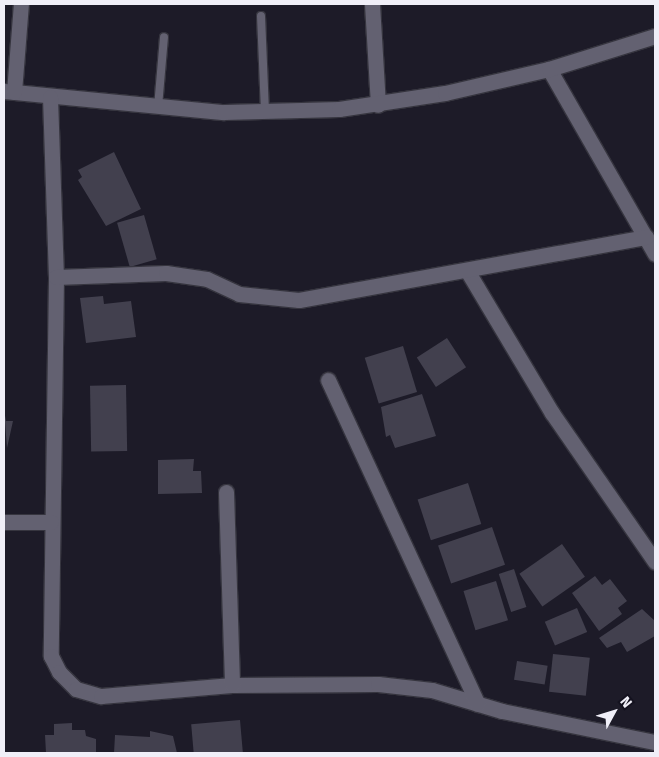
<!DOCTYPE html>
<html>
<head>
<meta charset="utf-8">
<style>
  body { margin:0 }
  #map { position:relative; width:659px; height:757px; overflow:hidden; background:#1d1b28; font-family:"Fira Sans",sans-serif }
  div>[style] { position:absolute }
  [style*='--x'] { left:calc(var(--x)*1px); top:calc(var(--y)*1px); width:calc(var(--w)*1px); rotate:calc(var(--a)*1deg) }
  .building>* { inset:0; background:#42404e; transform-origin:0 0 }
  .roads { filter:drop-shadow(1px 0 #36353f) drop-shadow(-1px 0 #36353f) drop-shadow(0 1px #36353f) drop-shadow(0 -1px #36353f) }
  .service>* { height:8px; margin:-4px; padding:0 4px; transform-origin:4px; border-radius:4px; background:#636171 }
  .minor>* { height:15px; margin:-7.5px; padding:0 7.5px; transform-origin:7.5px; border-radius:7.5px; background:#636171 }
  span { translate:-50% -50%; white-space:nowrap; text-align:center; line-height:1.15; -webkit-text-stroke:4px #14121f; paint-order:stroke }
  .frame { position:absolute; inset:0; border:5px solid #f0eff8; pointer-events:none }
  .north { position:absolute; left:589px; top:687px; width:50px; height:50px; -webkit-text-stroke:4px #14121f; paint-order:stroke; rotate:51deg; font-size:14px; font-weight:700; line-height:20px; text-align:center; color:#f0eff8 }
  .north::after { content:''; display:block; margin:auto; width:18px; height:22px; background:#f0eff8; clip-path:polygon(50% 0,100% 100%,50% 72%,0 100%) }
</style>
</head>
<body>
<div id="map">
  <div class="building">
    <div style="clip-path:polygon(114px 152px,141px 209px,106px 226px,78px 180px,82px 177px,78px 170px)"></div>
    <div style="left:144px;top:215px;width:46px;height:28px;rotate:74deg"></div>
    <div style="clip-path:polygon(103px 296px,104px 304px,131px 301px,136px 337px,86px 343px,80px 298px)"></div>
    <div style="left:447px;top:338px;width:35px;height:36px;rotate:57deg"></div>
    <div style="left:403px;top:346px;width:48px;height:40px;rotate:73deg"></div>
    <div style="left:126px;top:385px;width:66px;height:36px;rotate:89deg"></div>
    <div style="clip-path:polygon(422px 394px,436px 436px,395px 448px,390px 435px,386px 437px,381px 407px)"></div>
    <div style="clip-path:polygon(4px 410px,6px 421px,13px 421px,7px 448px)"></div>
    <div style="clip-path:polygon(194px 459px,193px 471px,201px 471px,202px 493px,158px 494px,158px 460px)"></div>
    <div style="left:468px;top:483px;width:43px;height:53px;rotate:72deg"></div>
    <div style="left:492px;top:527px;width:40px;height:57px;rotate:71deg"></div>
    <div style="left:562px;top:544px;width:40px;height:52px;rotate:55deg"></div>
    <div style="left:514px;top:569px;width:40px;height:16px;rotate:72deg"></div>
    <div style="clip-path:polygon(595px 576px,602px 585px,610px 579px,627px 601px,618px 608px,622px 614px,599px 631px,572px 593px)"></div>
    <div style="left:496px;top:581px;width:41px;height:34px;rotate:73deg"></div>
    <div style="left:577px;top:608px;width:26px;height:35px;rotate:67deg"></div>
    <div style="clip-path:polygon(642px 609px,655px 621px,655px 636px,627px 652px,621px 642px,607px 648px,599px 638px)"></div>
    <div style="left:553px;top:654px;width:37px;height:38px;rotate:6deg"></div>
    <div style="left:517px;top:661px;width:31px;height:19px;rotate:9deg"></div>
    <div style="left:240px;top:720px;width:32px;height:49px;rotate:85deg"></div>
    <div style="clip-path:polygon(72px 723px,72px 730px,85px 730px,86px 736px,96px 739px,96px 753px,46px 753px,45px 735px,54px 735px,54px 724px)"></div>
    <div style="clip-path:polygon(150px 731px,173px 736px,177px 753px,114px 753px,115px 735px,150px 737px)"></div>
  </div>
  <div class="roads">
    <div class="service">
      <div style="--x:261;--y:16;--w:95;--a:87.6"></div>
      <div style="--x:158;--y:107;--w:70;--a:-85.1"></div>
    </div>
    <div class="minor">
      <div style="--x:372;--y:4;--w:101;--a:86.6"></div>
      <div style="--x:549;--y:69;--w:213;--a:60.2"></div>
      <div style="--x:4;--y:91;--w:221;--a:5.5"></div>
      <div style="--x:224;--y:112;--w:115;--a:-1.5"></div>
      <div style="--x:339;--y:109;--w:107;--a:-8.6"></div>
      <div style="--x:445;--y:93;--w:107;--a:-13"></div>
      <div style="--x:549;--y:69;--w:111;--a:-17.3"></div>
      <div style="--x:14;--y:92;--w:88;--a:-85.5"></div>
      <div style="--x:50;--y:97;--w:180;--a:88.1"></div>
      <div style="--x:56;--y:277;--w:379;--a:90.8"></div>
      <div style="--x:51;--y:656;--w:18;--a:63"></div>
      <div style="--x:59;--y:672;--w:24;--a:45"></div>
      <div style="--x:76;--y:689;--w:26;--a:16"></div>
      <div style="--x:101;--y:696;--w:131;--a:-4.8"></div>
      <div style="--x:232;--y:685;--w:146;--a:-0.4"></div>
      <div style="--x:378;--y:684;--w:54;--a:6.3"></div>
      <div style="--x:432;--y:690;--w:73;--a:16.7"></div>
      <div style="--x:502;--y:711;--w:156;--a:11.5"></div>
      <div style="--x:468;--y:272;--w:164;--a:59.2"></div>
      <div style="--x:552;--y:413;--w:181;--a:55.3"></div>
      <div style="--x:56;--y:277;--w:110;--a:-2.1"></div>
      <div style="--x:166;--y:273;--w:41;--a:8.3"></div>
      <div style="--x:207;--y:279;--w:35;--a:25"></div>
      <div style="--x:239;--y:294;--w:60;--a:5.7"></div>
      <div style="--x:299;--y:300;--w:353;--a:-10.3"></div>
      <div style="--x:328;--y:380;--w:357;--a:65.2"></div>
      <div style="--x:226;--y:492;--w:193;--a:88.2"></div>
      <div style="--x:4;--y:522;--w:47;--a:0"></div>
    </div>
  </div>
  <div class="frame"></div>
  <div class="north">N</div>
</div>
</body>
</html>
